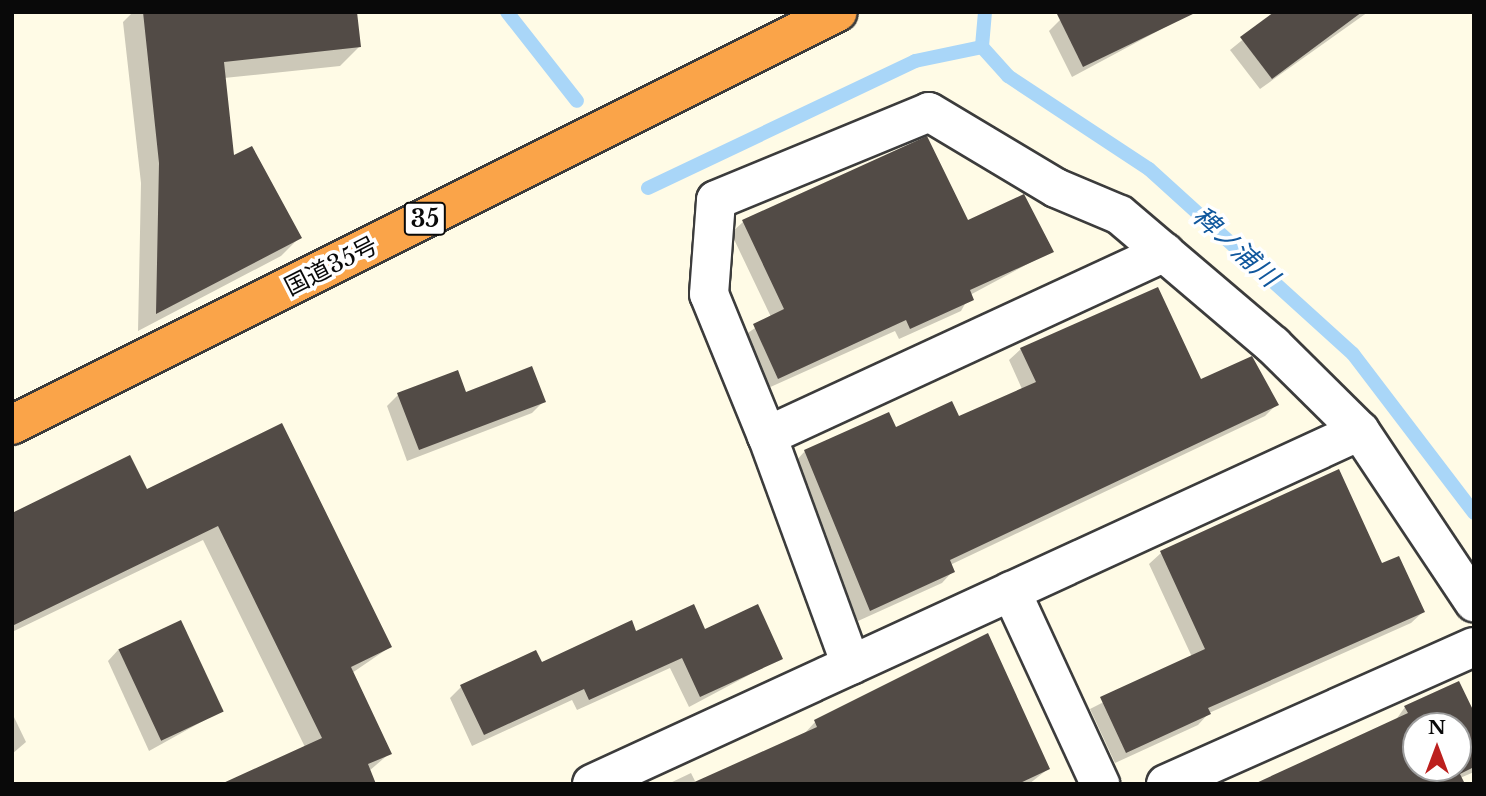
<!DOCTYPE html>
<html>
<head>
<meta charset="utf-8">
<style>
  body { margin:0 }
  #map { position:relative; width:1486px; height:796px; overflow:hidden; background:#fffbe6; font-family:"Libre Baskerville","Noto Sans JP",serif }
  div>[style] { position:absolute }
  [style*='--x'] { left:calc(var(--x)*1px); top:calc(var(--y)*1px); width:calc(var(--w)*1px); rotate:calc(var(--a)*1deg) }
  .shadow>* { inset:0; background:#0003 }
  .stream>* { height:14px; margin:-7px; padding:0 7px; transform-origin:7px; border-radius:7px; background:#a9d6f8 }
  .building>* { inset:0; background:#524b46; transform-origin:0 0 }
  .roads { filter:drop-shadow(2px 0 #3c3c3c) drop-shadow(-2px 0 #3c3c3c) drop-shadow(0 2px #3c3c3c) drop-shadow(0 -2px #3c3c3c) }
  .minor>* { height:38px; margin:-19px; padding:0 19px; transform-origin:19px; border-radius:19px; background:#fff }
  .highway>* { height:38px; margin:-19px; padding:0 19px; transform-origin:19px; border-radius:19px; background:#faa449 }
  span { translate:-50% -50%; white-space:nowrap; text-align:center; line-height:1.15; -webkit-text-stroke:7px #fff; paint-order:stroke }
  .shield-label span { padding:2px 5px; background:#fff; border:2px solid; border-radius:5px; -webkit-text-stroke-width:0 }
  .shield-label { font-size:23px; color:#090909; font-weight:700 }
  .street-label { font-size:24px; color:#090909 }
  .water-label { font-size:26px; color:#11589d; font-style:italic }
  .frame { position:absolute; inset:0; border:14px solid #090909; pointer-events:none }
  .north { position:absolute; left:1402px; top:712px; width:70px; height:70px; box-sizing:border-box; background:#fff; border:2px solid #9d9d9d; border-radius:50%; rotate:0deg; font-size:19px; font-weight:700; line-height:28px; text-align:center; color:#090909 }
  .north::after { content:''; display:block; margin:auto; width:24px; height:32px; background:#bc201e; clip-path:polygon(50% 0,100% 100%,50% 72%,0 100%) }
</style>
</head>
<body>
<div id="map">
  <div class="shadow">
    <div style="clip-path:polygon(133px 12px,356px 12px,359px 47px,340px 66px,224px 78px,233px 158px,299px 238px,281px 256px,138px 331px,141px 183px,123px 22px)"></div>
    <div style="clip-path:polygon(1277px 12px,1368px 12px,1260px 89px,1230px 50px)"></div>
    <div style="clip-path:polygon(1184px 17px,1072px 77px,1049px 31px,1060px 20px)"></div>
    <div style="clip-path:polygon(926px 139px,968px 222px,1052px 251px,970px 295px,961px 311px,899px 339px,895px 331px,766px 389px,742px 337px,771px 317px,731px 233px,743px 222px)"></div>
    <div style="clip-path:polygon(1021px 349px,1201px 381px,1252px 358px,1277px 404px,1265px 416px,950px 565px,953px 571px,942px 583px,858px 621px,794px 463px,805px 451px,958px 418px,1022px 389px,1009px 360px)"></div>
    <div style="clip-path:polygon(465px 394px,544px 401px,532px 413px,407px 461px,387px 406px,398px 395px)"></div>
    <div style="clip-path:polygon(282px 425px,390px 647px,352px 673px,390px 753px,369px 771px,305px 747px,203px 540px,12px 632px,12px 515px,146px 491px)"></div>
    <div style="clip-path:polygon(1338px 471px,1381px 565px,1423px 612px,1411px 623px,1209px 713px,1198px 725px,1115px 763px,1090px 709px,1192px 657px,1149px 564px,1161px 553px)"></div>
    <div style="clip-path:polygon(704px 631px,781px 658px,689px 707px,670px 668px,577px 710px,572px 700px,472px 746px,450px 698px,461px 687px,635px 633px)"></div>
    <div style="clip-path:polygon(988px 635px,1048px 769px,1029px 784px,668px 784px,691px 773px,696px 783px,804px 734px,815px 722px)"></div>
    <div style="clip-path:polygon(119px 649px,221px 711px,149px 751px,108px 661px)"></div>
    <div style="clip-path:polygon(evenodd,1405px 707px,1474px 717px,1474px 772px,1460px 778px,1275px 784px,1395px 721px,1405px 707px,1416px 726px,1458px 726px,1458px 768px,1416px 768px,1416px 726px)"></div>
    <div style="clip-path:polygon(12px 713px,26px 742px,12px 754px)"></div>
  </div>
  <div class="stream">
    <div style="--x:507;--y:12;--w:113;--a:51.8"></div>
    <div style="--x:985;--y:12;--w:35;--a:95"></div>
    <div style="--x:982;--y:47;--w:39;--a:48"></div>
    <div style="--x:1008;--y:76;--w:169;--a:33.4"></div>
    <div style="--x:1149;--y:169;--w:275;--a:42.2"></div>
    <div style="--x:1353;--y:354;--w:200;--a:52.7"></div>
    <div style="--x:648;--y:188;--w:296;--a:-25.4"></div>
    <div style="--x:915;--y:61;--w:68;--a:-11.8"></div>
  </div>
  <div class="building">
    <div style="clip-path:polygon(143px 12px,357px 12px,361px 47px,224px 62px,234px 155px,252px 146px,302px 238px,156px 314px,159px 163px)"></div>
    <div style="clip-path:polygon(1056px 12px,1197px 12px,1083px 67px)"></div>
    <div style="clip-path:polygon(1274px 12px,1362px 12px,1272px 79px,1240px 37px)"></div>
    <div style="clip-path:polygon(927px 136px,968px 220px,1024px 194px,1054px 252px,970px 290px,974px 300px,910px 329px,906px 320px,778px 379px,753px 324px,784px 309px,742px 220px)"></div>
    <div style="clip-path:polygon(1158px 287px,1201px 379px,1252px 356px,1279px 405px,950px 560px,955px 572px,870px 611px,804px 450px,889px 412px,896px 427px,952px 401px,959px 416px,1036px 382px,1020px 348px)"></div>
    <div style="clip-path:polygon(532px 366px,546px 402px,419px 450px,397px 393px,458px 370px,466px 392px)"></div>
    <div style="clip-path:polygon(282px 423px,392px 647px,351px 667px,392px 754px,368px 764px,376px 784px,221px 784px,322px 738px,218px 526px,12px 626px,12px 513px,130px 455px,147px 489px)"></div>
    <div style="clip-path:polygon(1339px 469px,1382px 563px,1399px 556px,1425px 612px,1208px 708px,1211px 714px,1126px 753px,1100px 697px,1205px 649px,1160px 551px)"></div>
    <div style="clip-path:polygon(694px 604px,705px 629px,758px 604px,783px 659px,700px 697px,682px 658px,589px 700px,584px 689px,484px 735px,460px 685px,536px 650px,542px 662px,632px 620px,636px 631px)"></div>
    <div style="left:181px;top:620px;width:101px;height:69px;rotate:65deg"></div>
    <div style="clip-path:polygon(988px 633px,1050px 769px,1018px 784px,690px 784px,817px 727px,814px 720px)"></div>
    <div style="clip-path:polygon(evenodd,1459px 681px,1474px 712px,1474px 767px,1460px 774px,1465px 784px,1254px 784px,1408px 713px,1404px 706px,1459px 681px,1416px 726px,1458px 726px,1458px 768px,1416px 768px,1416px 726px)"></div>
  </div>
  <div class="roads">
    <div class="minor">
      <div style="--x:767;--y:436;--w:153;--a:-112.2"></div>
      <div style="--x:709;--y:294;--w:94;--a:-85.7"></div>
      <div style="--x:716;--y:200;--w:230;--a:-22.4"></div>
      <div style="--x:929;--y:112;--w:148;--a:30.9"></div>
      <div style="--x:1056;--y:188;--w:69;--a:22.9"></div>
      <div style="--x:1120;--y:215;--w:201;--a:40.4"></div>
      <div style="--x:1273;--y:345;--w:122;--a:44.7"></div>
      <div style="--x:1360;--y:431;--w:206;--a:56.3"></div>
      <div style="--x:1011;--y:591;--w:213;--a:65.2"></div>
      <div style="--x:851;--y:665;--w:244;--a:-110.1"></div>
      <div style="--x:767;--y:436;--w:438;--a:-24.8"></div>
      <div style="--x:592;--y:784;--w:845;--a:-24.69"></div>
      <div style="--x:1166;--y:784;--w:337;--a:-24"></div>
    </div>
    <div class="highway">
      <div style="--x:12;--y:425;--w:923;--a:-26.57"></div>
    </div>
  </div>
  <div class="shield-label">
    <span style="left:425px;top:219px">35</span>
  </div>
  <div class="street-label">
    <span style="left:331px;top:266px;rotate:-27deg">国道35号</span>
  </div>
  <div class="water-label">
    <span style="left:1235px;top:247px;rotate:42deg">稗ノ浦川</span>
  </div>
  <div class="frame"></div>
  <div class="north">N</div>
</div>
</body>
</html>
